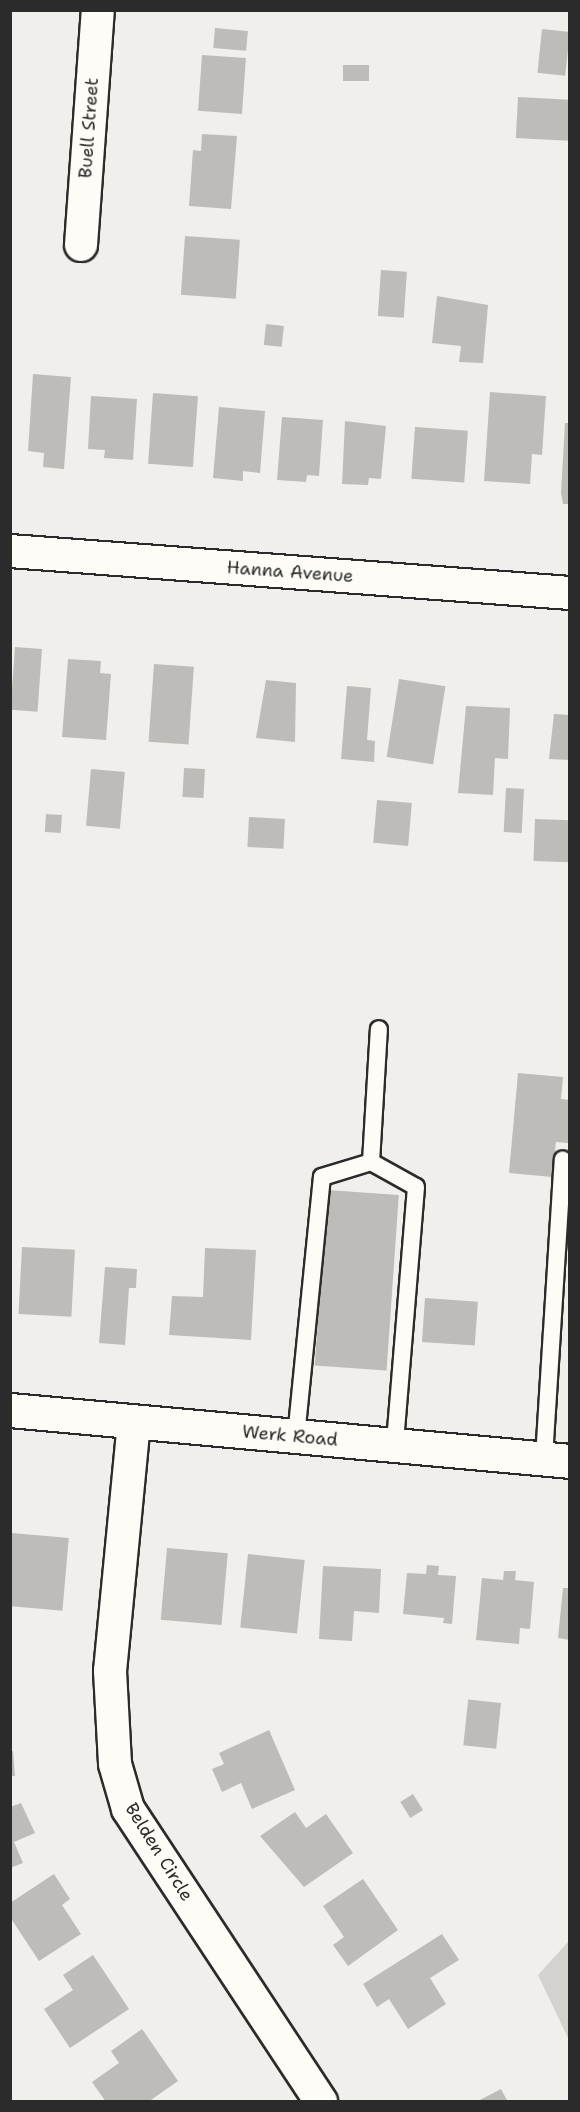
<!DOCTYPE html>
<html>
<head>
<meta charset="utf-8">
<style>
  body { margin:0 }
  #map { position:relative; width:580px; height:2112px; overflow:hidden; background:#f0efeb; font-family:"Shantell Sans",sans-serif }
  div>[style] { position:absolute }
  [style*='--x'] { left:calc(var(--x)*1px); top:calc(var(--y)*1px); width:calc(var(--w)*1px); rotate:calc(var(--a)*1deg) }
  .green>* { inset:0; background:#d3d2cf }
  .building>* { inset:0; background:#bdbcb8; transform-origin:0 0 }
  .roads { filter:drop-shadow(2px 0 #2b2b2b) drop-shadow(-2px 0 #2b2b2b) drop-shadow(0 2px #2b2b2b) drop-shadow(0 -2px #2b2b2b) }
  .service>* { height:16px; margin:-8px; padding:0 8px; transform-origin:8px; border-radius:8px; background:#fdfcf7 }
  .minor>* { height:32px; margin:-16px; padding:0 16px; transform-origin:16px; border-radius:16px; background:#fdfcf7 }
  .secondary>* { height:33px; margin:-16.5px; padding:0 16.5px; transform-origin:16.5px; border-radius:16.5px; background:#fdfcf7 }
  span { translate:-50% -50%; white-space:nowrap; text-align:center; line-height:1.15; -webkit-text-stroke:4.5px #fdfcf7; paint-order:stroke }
  .street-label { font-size:18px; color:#2b2b2b }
  .frame { position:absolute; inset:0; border:12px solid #2b2b2b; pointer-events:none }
</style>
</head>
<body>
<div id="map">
  <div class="green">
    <div style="clip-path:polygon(569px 1941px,569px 2040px,538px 1975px)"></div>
  </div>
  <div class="building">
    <div style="left:215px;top:28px;width:33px;height:20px;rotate:5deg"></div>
    <div style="left:542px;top:29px;width:28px;height:44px;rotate:6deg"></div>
    <div style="left:202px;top:55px;width:44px;height:56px;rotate:4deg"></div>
    <div style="left:343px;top:65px;width:26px;height:16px"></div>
    <div style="left:518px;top:97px;width:52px;height:41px;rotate:3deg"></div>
    <div style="clip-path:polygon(202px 134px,237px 136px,231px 209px,189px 206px,193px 150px,201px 151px)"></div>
    <div style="left:185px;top:236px;width:55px;height:59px;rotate:4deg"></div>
    <div style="left:381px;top:270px;width:26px;height:46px;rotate:4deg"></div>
    <div style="clip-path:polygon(437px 296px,488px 305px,483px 363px,459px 362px,461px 346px,432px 343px)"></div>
    <div style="left:266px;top:324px;width:18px;height:21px;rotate:6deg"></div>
    <div style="clip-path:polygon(33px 374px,71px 377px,64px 469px,43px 467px,44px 453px,28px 451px)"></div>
    <div style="clip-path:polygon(490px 392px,546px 396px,542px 455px,532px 454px,530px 484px,484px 481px)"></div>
    <div style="left:153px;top:393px;width:45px;height:71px;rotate:4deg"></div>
    <div style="clip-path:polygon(91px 396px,137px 399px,133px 460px,104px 458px,105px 450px,88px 449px)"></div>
    <div style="clip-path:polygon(219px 407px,265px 411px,260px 473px,243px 471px,243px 481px,213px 478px)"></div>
    <div style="clip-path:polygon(282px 417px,323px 420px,319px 476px,307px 475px,306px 482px,277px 480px)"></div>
    <div style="clip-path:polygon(345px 421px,386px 426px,381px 479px,369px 478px,368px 485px,342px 484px)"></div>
    <div style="clip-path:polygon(565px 423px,570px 423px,570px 504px,563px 504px,561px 493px)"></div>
    <div style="left:415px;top:427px;width:53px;height:52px;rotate:4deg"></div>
    <div style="left:15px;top:647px;width:27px;height:63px;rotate:4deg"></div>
    <div style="clip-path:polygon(68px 659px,101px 661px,100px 673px,111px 674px,106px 740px,62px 737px)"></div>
    <div style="left:154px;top:664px;width:40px;height:78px;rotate:4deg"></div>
    <div style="left:399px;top:679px;width:47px;height:79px;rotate:9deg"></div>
    <div style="clip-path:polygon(266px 680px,296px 683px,295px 742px,256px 738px)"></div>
    <div style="clip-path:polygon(347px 686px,371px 688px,367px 740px,375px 741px,374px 762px,341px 759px)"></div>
    <div style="clip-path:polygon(466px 706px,510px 708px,508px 759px,495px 758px,493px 795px,458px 793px)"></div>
    <div style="clip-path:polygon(554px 714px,570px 715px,570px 760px,549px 759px)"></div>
    <div style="left:184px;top:768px;width:21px;height:29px;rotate:3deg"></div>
    <div style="left:91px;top:769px;width:34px;height:57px;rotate:5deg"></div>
    <div style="left:506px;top:788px;width:18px;height:44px;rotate:3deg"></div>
    <div style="left:377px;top:800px;width:35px;height:43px;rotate:5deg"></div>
    <div style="left:46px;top:814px;width:16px;height:18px;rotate:4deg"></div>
    <div style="left:249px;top:817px;width:36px;height:30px;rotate:3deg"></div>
    <div style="left:535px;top:819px;width:35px;height:42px;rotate:2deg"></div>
    <div style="clip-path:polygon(518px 1073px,563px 1077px,561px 1099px,570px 1100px,568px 1143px,556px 1142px,552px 1177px,509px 1173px)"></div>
    <div style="left:327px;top:1190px;width:72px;height:176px;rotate:4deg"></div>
    <div style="left:22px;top:1247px;width:53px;height:67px;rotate:3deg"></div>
    <div style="clip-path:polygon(205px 1248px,256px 1250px,251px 1340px,169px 1335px,172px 1296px,203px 1297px)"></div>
    <div style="clip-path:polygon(105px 1267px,137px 1269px,136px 1288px,129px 1288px,125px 1345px,99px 1343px)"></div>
    <div style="left:425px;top:1298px;width:53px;height:44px;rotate:4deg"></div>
    <div style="left:12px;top:1533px;width:57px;height:73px;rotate:5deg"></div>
    <div style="left:167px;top:1548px;width:61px;height:72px;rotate:5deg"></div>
    <div style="left:248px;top:1554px;width:57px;height:74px;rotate:6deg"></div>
    <div style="clip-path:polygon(427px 1565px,439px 1566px,438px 1575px,456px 1576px,452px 1624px,443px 1623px,444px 1618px,403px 1614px,407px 1573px,426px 1574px)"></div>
    <div style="clip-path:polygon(323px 1566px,381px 1569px,379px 1613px,354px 1611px,352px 1641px,319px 1639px)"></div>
    <div style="clip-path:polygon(504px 1571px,516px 1571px,515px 1580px,534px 1582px,530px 1629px,520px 1628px,519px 1644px,476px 1640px,482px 1578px,503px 1580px)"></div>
    <div style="clip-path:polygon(563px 1588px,570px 1588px,570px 1640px,558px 1638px)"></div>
    <div style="left:501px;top:1703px;width:46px;height:33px;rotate:96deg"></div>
    <div style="clip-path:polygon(269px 1730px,295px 1790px,252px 1809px,241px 1783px,222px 1792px,212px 1769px,224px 1764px,219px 1753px)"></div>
    <div style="clip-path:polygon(10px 1751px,13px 1751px,15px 1776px,10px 1776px)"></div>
    <div style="left:413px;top:1794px;width:19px;height:15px;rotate:58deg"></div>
    <div style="clip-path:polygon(21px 1803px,35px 1833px,14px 1842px,23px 1863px,10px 1868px,10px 1807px)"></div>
    <div style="clip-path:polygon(295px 1812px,306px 1828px,326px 1814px,353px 1853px,304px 1887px,260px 1836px)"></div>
    <div style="clip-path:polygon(54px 1874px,70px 1899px,62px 1905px,81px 1934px,39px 1961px,10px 1917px,10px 1903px)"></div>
    <div style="clip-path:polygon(363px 1879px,398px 1930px,348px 1966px,333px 1945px,344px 1937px,323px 1906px)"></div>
    <div style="clip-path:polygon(442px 1934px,459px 1960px,430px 1978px,446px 2004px,408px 2029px,389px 1999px,377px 2007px,363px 1984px)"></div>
    <div style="clip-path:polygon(93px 1955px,129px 2009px,70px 2048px,44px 2009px,73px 1990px,63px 1975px)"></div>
    <div style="clip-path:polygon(142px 2029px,178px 2081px,148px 2102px,106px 2102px,92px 2082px,119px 2063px,111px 2051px)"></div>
    <div style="clip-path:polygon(501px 2089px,508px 2102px,476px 2102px)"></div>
  </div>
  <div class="roads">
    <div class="service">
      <div style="--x:371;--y:1162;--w:51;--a:29.1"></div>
      <div style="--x:416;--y:1187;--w:259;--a:94.7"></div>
      <div style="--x:296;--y:1437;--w:261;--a:-84.3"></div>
      <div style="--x:322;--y:1177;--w:51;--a:-17"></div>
      <div style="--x:371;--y:1162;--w:133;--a:-86.6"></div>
      <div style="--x:544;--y:1458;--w:299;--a:-86.4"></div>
    </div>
    <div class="minor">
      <div style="--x:81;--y:245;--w:236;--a:-85.9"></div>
      <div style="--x:10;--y:551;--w:562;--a:4.29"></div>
      <div style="--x:134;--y:1422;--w:250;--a:95.5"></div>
      <div style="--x:110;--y:1671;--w:93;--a:86.9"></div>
      <div style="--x:115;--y:1764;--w:47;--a:73.9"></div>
      <div style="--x:128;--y:1809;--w:351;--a:56.6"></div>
    </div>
    <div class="secondary">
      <div style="--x:10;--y:1410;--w:562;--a:5.2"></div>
    </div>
  </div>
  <div class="street-label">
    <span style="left:89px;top:128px;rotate:-86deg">Buell Street</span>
    <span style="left:290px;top:572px;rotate:4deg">Hanna Avenue</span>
    <span style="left:290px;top:1436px;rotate:5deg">Werk Road</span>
    <span style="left:159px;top:1852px;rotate:58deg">Belden Circle</span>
  </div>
  <div class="frame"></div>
</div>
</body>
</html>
